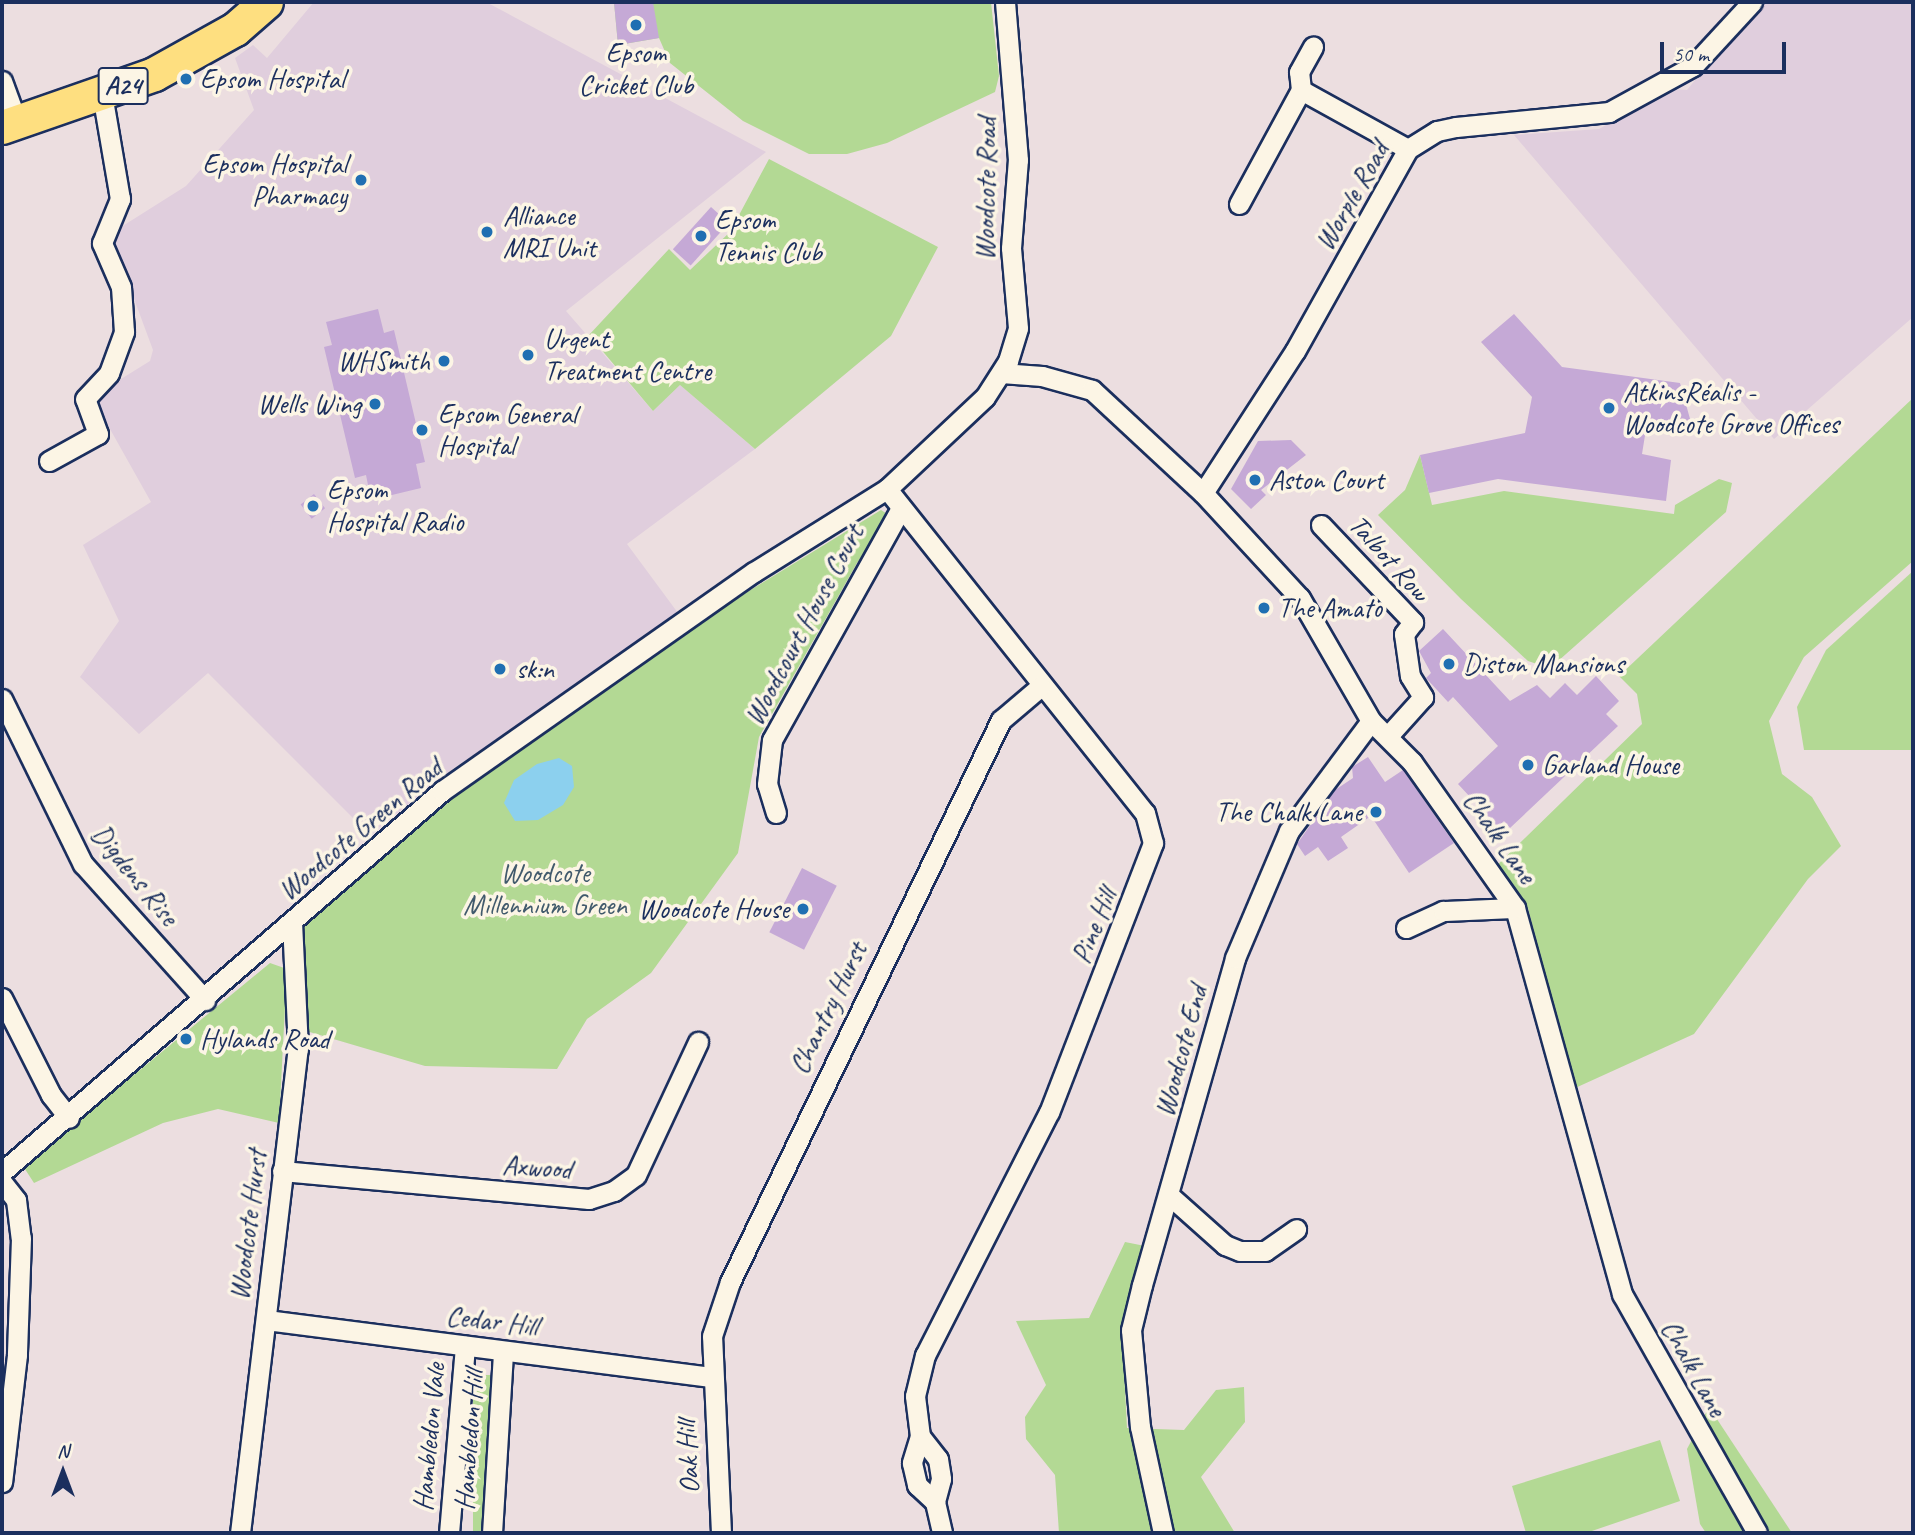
<!DOCTYPE html>
<html>
<head>
<meta charset="utf-8">
<style>
  body { margin:0 }
  #map { position:relative; width:1915px; height:1535px; overflow:hidden; background:#ecdee0; font-family:Caveat,sans-serif }
  div>[style] { position:absolute }
  [style*='--x'] { left:calc(var(--x)*1px); top:calc(var(--y)*1px); width:calc(var(--w)*1px); rotate:calc(var(--a)*1deg) }
  .built>* { inset:0; background:#e0cedd }
  .green>* { inset:0; background:#b3d994; transform-origin:0 0 }
  .water>* { inset:0; background:#8cd0ee }
  .building>* { inset:0; background:#c5a9d6; transform-origin:0 0 }
  .roads { filter:drop-shadow(2px 0 #1b2f5e) drop-shadow(-2px 0 #1b2f5e) drop-shadow(0 2px #1b2f5e) drop-shadow(0 -2px #1b2f5e) }
  .minor>* { height:19px; margin:-9.5px; padding:0 9.5px; transform-origin:9.5px; border-radius:9.5px; background:#fcf5e5 }
  .trunk>* { height:33px; margin:-16.5px; padding:0 16.5px; transform-origin:16.5px; border-radius:16.5px; background:#fedf80 }
  .dots>* { width:19px; height:19px; translate:-50% -50%; box-sizing:border-box; border:4px solid #fcf5e5; border-radius:50% }
  span { translate:-50% -50%; white-space:nowrap; text-align:center; line-height:1.15; -webkit-text-stroke:7px #fcf5e5; paint-order:stroke }
  .shield-label span { padding:2px 5px; background:#fcf5e5; border:2px solid; border-radius:5px; -webkit-text-stroke-width:0 }
  .shield-label { font-size:26px; color:#1b2f5e; font-weight:700 }
  .poi-label { font-size:28px; color:#1b2f5e }
  .left { translate:0 -50%; text-align:left }
  .right { translate:-100% -50%; text-align:right }
  .street-label { font-size:28px; color:#1b2f5e }
  .park-label { font-size:28px; color:#415a6c }
  .frame { position:absolute; inset:0; border:4px solid #1b2f5e; pointer-events:none }
  .north { position:absolute; left:28px; top:1437px; width:70px; height:70px; -webkit-text-stroke:5px #fcf5e5; paint-order:stroke; rotate:0deg; font-size:19px; font-weight:700; line-height:28px; text-align:center; color:#1b2f5e }
  .north::after { content:''; display:block; margin:auto; width:24px; height:32px; background:#1b2f5e; clip-path:polygon(50% 0,100% 100%,50% 72%,0 100%) }
  .scale { position:absolute; left:1660px; top:42px; width:126px; height:32px; box-sizing:border-box; border:4px solid #1b2f5e; border-top:0; padding-left:9px; font-size:21px; line-height:24px; white-space:nowrap; color:#1b2f5e; -webkit-text-stroke:5px #fcf5e5; paint-order:stroke }
</style>
</head>
<body>
<div id="map">
  <div class="built">
    <div style="clip-path:polygon(314px 2px,486px 2px,766px 152px,566px 311px,653px 411px,680px 385px,755px 449px,627px 544px,678px 613px,581px 685px,455px 767px,370px 835px,208px 673px,139px 734px,80px 677px,119px 621px,83px 545px,151px 502px,92px 397px,150px 361px,153px 350px,110px 234px,186px 186px,254px 110px,235px 58px,253px 45px,267px 58px)"></div>
    <div style="clip-path:polygon(1759px 2px,1913px 2px,1913px 317px,1774px 439px,1514px 135px,1599px 129px,1670px 89px,1687px 90px)"></div>
  </div>
  <div class="green">
    <div style="clip-path:polygon(614px 2px,991px 2px,999px 76px,995px 92px,887px 143px,847px 154px,809px 154px,743px 121px,670px 63px,659px 38px,618px 45px)"></div>
    <div style="clip-path:polygon(769px 159px,938px 247px,891px 336px,755px 449px,680px 385px,653px 411px,589px 335px,669px 249px,690px 270px,730px 232px)"></div>
    <div style="clip-path:polygon(1913px 398px,1913px 561px,1804px 657px,1769px 721px,1782px 774px,1812px 797px,1841px 846px,1808px 879px,1694px 1034px,1573px 1089px,1528px 908px,1488px 874px,1642px 724px,1637px 694px,1619px 676px)"></div>
    <div style="clip-path:polygon(1420px 455px,1432px 505px,1504px 491px,1674px 514px,1675px 505px,1719px 479px,1732px 483px,1726px 512px,1557px 662px,1540px 665px,1528px 661px,1461px 599px,1378px 515px,1405px 490px)"></div>
    <div style="clip-path:polygon(881px 510px,892px 517px,857px 563px,759px 737px,738px 853px,651px 973px,587px 1019px,557px 1069px,425px 1066px,296px 1028px,302px 925px,467px 785px,708px 616px)"></div>
    <div style="clip-path:polygon(1913px 571px,1913px 750px,1804px 750px,1797px 707px,1826px 650px)"></div>
    <div style="clip-path:polygon(270px 963px,287px 969px,279px 1123px,218px 1109px,163px 1123px,34px 1183px,23px 1166px)"></div>
    <div style="clip-path:polygon(1125px 1242px,1145px 1246px,1122px 1330px,1127px 1428px,1184px 1430px,1216px 1390px,1244px 1387px,1245px 1422px,1201px 1477px,1235px 1533px,1059px 1533px,1055px 1475px,1026px 1439px,1025px 1417px,1046px 1385px,1016px 1321px,1089px 1318px)"></div>
    <div style="left:473px;top:1375px;width:18px;height:158px"></div>
    <div style="clip-path:polygon(1709px 1407px,1792px 1533px,1706px 1533px,1700px 1524px,1687px 1449px)"></div>
    <div style="clip-path:polygon(1660px 1440px,1680px 1501px,1586px 1533px,1526px 1533px,1512px 1486px)"></div>
  </div>
  <div class="water">
    <div style="clip-path:polygon(559px 758px,572px 766px,574px 787px,563px 805px,538px 820px,515px 821px,504px 803px,514px 780px,537px 764px)"></div>
  </div>
  <div class="building">
    <div style="clip-path:polygon(614px 2px,653px 2px,659px 38px,618px 45px)"></div>
    <div style="left:711px;top:207px;width:24px;height:57px;rotate:42deg"></div>
    <div style="clip-path:polygon(378px 309px,384px 333px,394px 330px,425px 462px,416px 464px,421px 488px,371px 500px,366px 475px,355px 478px,324px 347px,332px 345px,326px 322px)"></div>
    <div style="clip-path:polygon(1514px 314px,1562px 367px,1680px 383px,1692px 426px,1647px 423px,1642px 454px,1671px 460px,1666px 501px,1498px 479px,1429px 493px,1420px 455px,1525px 433px,1532px 397px,1481px 342px)"></div>
    <div style="clip-path:polygon(1291px 440px,1306px 455px,1261px 490px,1266px 495px,1251px 509px,1231px 489px,1258px 441px)"></div>
    <div style="left:314px;top:494px;width:18px;height:17px;rotate:52deg"></div>
    <div style="clip-path:polygon(1443px 629px,1510px 701px,1537px 685px,1550px 698px,1565px 683px,1577px 695px,1596px 676px,1619px 701px,1606px 714px,1618px 726px,1510px 828px,1504px 821px,1498px 827px,1458px 784px,1498px 746px,1453px 697px,1448px 702px,1426px 678px,1431px 673px,1419px 651px)"></div>
    <div style="clip-path:polygon(1368px 757px,1385px 782px,1403px 770px,1454px 843px,1409px 873px,1371px 816px,1341px 837px,1348px 848px,1328px 861px,1318px 847px,1305px 856px,1297px 844px,1335px 790px,1353px 778px,1352px 767px)"></div>
    <div style="left:802px;top:868px;width:39px;height:72px;rotate:27deg"></div>
  </div>
  <div class="roads">
    <div class="minor">
      <div style="--x:2;--y:81;--w:44;--a:69.9"></div>
      <div style="--x:1301;--y:90;--w:122;--a:28.9"></div>
      <div style="--x:1239;--y:204;--w:130;--a:-61.5"></div>
      <div style="--x:1301;--y:90;--w:18;--a:-96"></div>
      <div style="--x:1299;--y:72;--w:29;--a:-61"></div>
      <div style="--x:1001;--y:373;--w:41;--a:4.2"></div>
      <div style="--x:1042;--y:376;--w:52;--a:15.6"></div>
      <div style="--x:1092;--y:390;--w:151;--a:42.9"></div>
      <div style="--x:1203;--y:493;--w:143;--a:47.3"></div>
      <div style="--x:1300;--y:598;--w:142;--a:60"></div>
      <div style="--x:1371;--y:721;--w:58;--a:45"></div>
      <div style="--x:1412;--y:762;--w:179;--a:54.8"></div>
      <div style="--x:1515;--y:908;--w:401;--a:74.5"></div>
      <div style="--x:1622;--y:1294;--w:274;--a:60.5"></div>
      <div style="--x:49;--y:461;--w:56;--a:-28.9"></div>
      <div style="--x:98;--y:434;--w:37;--a:-110"></div>
      <div style="--x:85;--y:399;--w:35;--a:-47"></div>
      <div style="--x:109;--y:373;--w:44;--a:-69.9"></div>
      <div style="--x:124;--y:332;--w:45;--a:-93.8"></div>
      <div style="--x:121;--y:287;--w:48;--a:-113.4"></div>
      <div style="--x:102;--y:243;--w:48;--a:-67.8"></div>
      <div style="--x:120;--y:199;--w:107;--a:-99.7"></div>
      <div style="--x:887;--y:489;--w:414;--a:51.5"></div>
      <div style="--x:1145;--y:813;--w:31;--a:75"></div>
      <div style="--x:1153;--y:843;--w:288;--a:111.1"></div>
      <div style="--x:1049;--y:1112;--w:273;--a:117"></div>
      <div style="--x:925;--y:1355;--w:42;--a:103.7"></div>
      <div style="--x:915;--y:1396;--w:40;--a:82.9"></div>
      <div style="--x:920;--y:1436;--w:28;--a:107"></div>
      <div style="--x:912;--y:1463;--w:23;--a:77"></div>
      <div style="--x:917;--y:1485;--w:25;--a:43"></div>
      <div style="--x:1203;--y:493;--w:169;--a:-57.1"></div>
      <div style="--x:1295;--y:351;--w:231;--a:-60.8"></div>
      <div style="--x:1408;--y:149;--w:34;--a:-32"></div>
      <div style="--x:1437;--y:131;--w:19;--a:-12"></div>
      <div style="--x:1456;--y:127;--w:154;--a:-5.6"></div>
      <div style="--x:1609;--y:112;--w:96;--a:-28.7"></div>
      <div style="--x:1693;--y:66;--w:87;--a:-47.3"></div>
      <div style="--x:1321;--y:525;--w:134;--a:46.5"></div>
      <div style="--x:1413;--y:622;--w:15;--a:127"></div>
      <div style="--x:1404;--y:634;--w:42;--a:81.9"></div>
      <div style="--x:1410;--y:676;--w:25;--a:58"></div>
      <div style="--x:1423;--y:697;--w:52;--a:131.9"></div>
      <div style="--x:2;--y:699;--w:184;--a:63.9"></div>
      <div style="--x:83;--y:864;--w:183;--a:48.1"></div>
      <div style="--x:776;--y:813;--w:30;--a:-107"></div>
      <div style="--x:767;--y:784;--w:44;--a:-83.5"></div>
      <div style="--x:772;--y:740;--w:265;--a:-60.9"></div>
      <div style="--x:1406;--y:928;--w:41;--a:-24.7"></div>
      <div style="--x:1443;--y:911;--w:72;--a:-2.4"></div>
      <div style="--x:2;--y:998;--w:109;--a:63.2"></div>
      <div style="--x:51;--y:1095;--w:29;--a:52"></div>
      <div style="--x:282;--y:1171;--w:308;--a:5.2"></div>
      <div style="--x:589;--y:1199;--w:26;--a:-18"></div>
      <div style="--x:614;--y:1191;--w:27;--a:-36"></div>
      <div style="--x:636;--y:1175;--w:147;--a:-65"></div>
      <div style="--x:2;--y:1172;--w:582;--a:-40.89"></div>
      <div style="--x:442;--y:791;--w:381;--a:-35.1"></div>
      <div style="--x:754;--y:572;--w:157;--a:-32"></div>
      <div style="--x:887;--y:489;--w:134;--a:-43.2"></div>
      <div style="--x:985;--y:397;--w:43;--a:-57.4"></div>
      <div style="--x:1008;--y:361;--w:34;--a:-73"></div>
      <div style="--x:1018;--y:328;--w:80;--a:-95"></div>
      <div style="--x:1011;--y:248;--w:88;--a:-85.5"></div>
      <div style="--x:1018;--y:160;--w:159;--a:-94.7"></div>
      <div style="--x:2;--y:1182;--w:23;--a:52"></div>
      <div style="--x:16;--y:1200;--w:38;--a:83"></div>
      <div style="--x:21;--y:1238;--w:117;--a:92"></div>
      <div style="--x:17;--y:1355;--w:128;--a:96.7"></div>
      <div style="--x:1170;--y:1196;--w:74;--a:41.7"></div>
      <div style="--x:1225;--y:1245;--w:16;--a:22"></div>
      <div style="--x:1240;--y:1251;--w:25;--a:0"></div>
      <div style="--x:1265;--y:1251;--w:38;--a:-35"></div>
      <div style="--x:266;--y:1320;--w:449;--a:7.3"></div>
      <div style="--x:920;--y:1436;--w:29;--a:52"></div>
      <div style="--x:938;--y:1459;--w:20;--a:81"></div>
      <div style="--x:941;--y:1479;--w:24;--a:105"></div>
      <div style="--x:935;--y:1502;--w:32;--a:77"></div>
      <div style="--x:240;--y:1533;--w:487;--a:-83.2"></div>
      <div style="--x:298;--y:1049;--w:127;--a:-92.7"></div>
      <div style="--x:449;--y:1533;--w:188;--a:-85.1"></div>
      <div style="--x:492;--y:1533;--w:182;--a:-86.5"></div>
      <div style="--x:721;--y:1533;--w:197;--a:-92.6"></div>
      <div style="--x:712;--y:1336;--w:57;--a:-71.6"></div>
      <div style="--x:730;--y:1282;--w:624;--a:-64.26"></div>
      <div style="--x:1001;--y:720;--w:52;--a:-40.4"></div>
      <div style="--x:1163;--y:1533;--w:108;--a:-102.2"></div>
      <div style="--x:1140;--y:1427;--w:97;--a:-95.3"></div>
      <div style="--x:1131;--y:1330;--w:46;--a:-76.3"></div>
      <div style="--x:1142;--y:1285;--w:340;--a:-74.1"></div>
      <div style="--x:1235;--y:958;--w:138;--a:-67"></div>
      <div style="--x:1289;--y:831;--w:137;--a:-53.3"></div>
    </div>
    <div class="trunk">
      <div style="--x:2;--y:127;--w:161;--a:-19.2"></div>
      <div style="--x:154;--y:74;--w:93;--a:-29.1"></div>
      <div style="--x:235;--y:29;--w:41;--a:-41.1"></div>
    </div>
  </div>
  <div class="dots">
    <div style="left:636px;top:25px;background:#1f6fb2"></div>
    <div style="left:186px;top:79px;background:#1f6fb2"></div>
    <div style="left:361px;top:180px;background:#1f6fb2"></div>
    <div style="left:487px;top:232px;background:#1f6fb2"></div>
    <div style="left:701px;top:236px;background:#1f6fb2"></div>
    <div style="left:528px;top:355px;background:#1f6fb2"></div>
    <div style="left:444px;top:361px;background:#1f6fb2"></div>
    <div style="left:375px;top:404px;background:#1f6fb2"></div>
    <div style="left:1609px;top:408px;background:#1f6fb2"></div>
    <div style="left:422px;top:430px;background:#1f6fb2"></div>
    <div style="left:1255px;top:480px;background:#1f6fb2"></div>
    <div style="left:313px;top:506px;background:#1f6fb2"></div>
    <div style="left:1264px;top:608px;background:#1f6fb2"></div>
    <div style="left:1449px;top:664px;background:#1f6fb2"></div>
    <div style="left:500px;top:669px;background:#1f6fb2"></div>
    <div style="left:1528px;top:765px;background:#1f6fb2"></div>
    <div style="left:1376px;top:812px;background:#1f6fb2"></div>
    <div style="left:803px;top:909px;background:#1f6fb2"></div>
    <div style="left:186px;top:1039px;background:#1f6fb2"></div>
  </div>
  <div class="shield-label">
    <span style="left:123px;top:86px">A24</span>
  </div>
  <div class="poi-label">
    <span style="left:636px;top:69px">Epsom<br>Cricket Club</span>
    <span class="left" style="left:200px;top:79px">Epsom Hospital</span>
    <span class="right" style="left:347px;top:180px">Epsom Hospital<br>Pharmacy</span>
    <span class="left" style="left:503px;top:232px">Alliance<br>MRI Unit</span>
    <span class="left" style="left:715px;top:236px">Epsom<br>Tennis Club</span>
    <span class="left" style="left:544px;top:355px">Urgent<br>Treatment Centre</span>
    <span class="right" style="left:430px;top:361px">WHSmith</span>
    <span class="left" style="left:1623px;top:408px">AtkinsRéalis -<br>Woodcote Grove Offices</span>
    <span class="right" style="left:361px;top:404px">Wells Wing</span>
    <span class="left" style="left:438px;top:430px">Epsom General<br>Hospital</span>
    <span class="left" style="left:1269px;top:480px">Aston Court</span>
    <span class="left" style="left:327px;top:506px">Epsom<br>Hospital Radio</span>
    <span class="left" style="left:1278px;top:608px">The Amato</span>
    <span class="left" style="left:1463px;top:664px">Diston Mansions</span>
    <span class="left" style="left:516px;top:669px">sk:n</span>
    <span class="left" style="left:1542px;top:765px">Garland House</span>
    <span class="right" style="left:1362px;top:812px">The Chalk Lane</span>
    <span class="right" style="left:789px;top:909px">Woodcote House</span>
    <span class="left" style="left:200px;top:1039px">Hylands Road</span>
  </div>
  <div class="street-label">
    <span style="left:986px;top:189px;rotate:-89deg">Woodcote Road</span>
    <span style="left:1352px;top:196px;rotate:-60deg">Worple Road</span>
    <span style="left:1389px;top:558px;rotate:48deg">Talbot Row</span>
    <span style="left:804px;top:625px;rotate:-62deg">Woodcourt House Court</span>
    <span style="left:360px;top:829px;rotate:-40deg">Woodcote Green Road</span>
    <span style="left:1500px;top:837px;rotate:55deg">Chalk Lane</span>
    <span style="left:135px;top:875px;rotate:51deg">Digdens Rise</span>
    <span style="left:1094px;top:926px;rotate:-68deg">Pine Hill</span>
    <span style="left:828px;top:1008px;rotate:-64deg">Chantry Hurst</span>
    <span style="left:1181px;top:1051px;rotate:-75deg">Woodcote End</span>
    <span style="left:537px;top:1167px;rotate:4deg">Axwood</span>
    <span style="left:248px;top:1225px;rotate:-83deg">Woodcote Hurst</span>
    <span style="left:492px;top:1321px;rotate:7deg">Cedar Hill</span>
    <span style="left:1694px;top:1368px;rotate:61deg">Chalk Lane</span>
    <span style="left:429px;top:1437px;rotate:-85deg">Hambledon Vale</span>
    <span style="left:469px;top:1440px;rotate:-86deg">Hambledon Hill</span>
    <span style="left:688px;top:1457px;rotate:-93deg">Oak Hill</span>
  </div>
  <div class="park-label">
    <span style="left:545px;top:889px">Woodcote<br>Millennium Green</span>
  </div>
  <div class="frame"></div>
  <div class="north">N</div>
  <div class="scale">50 m</div>
</div>
</body>
</html>
